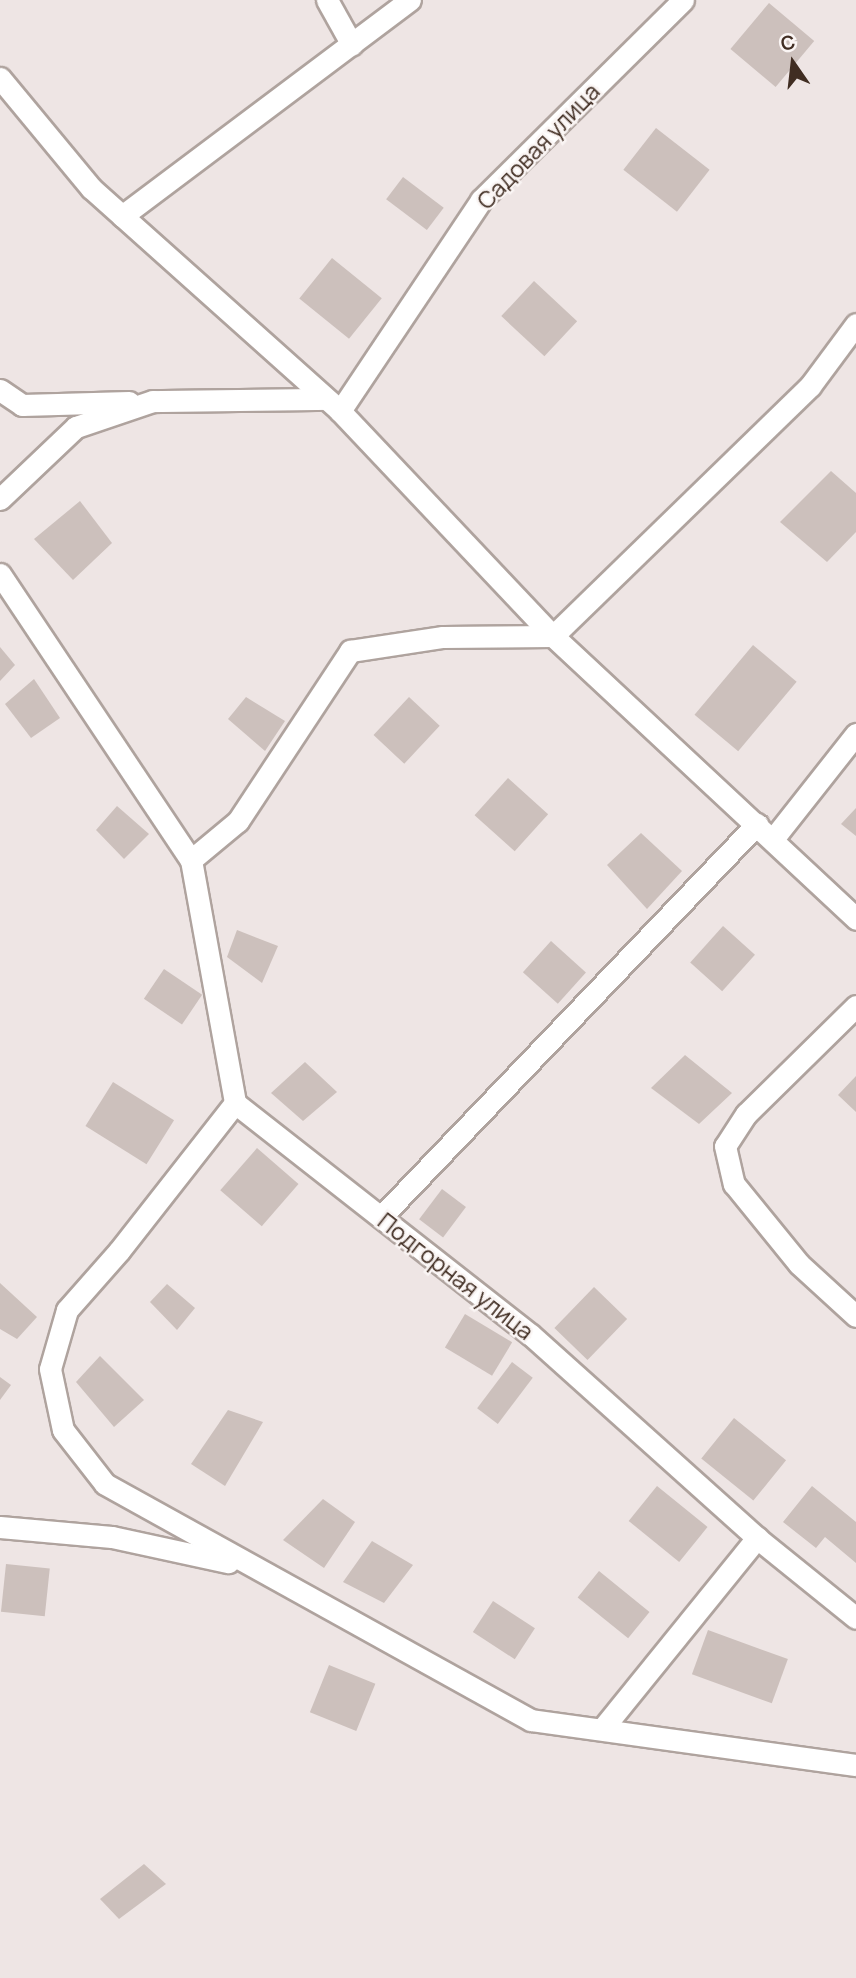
<!DOCTYPE html>
<html>
<head>
<meta charset="utf-8">
<style>
  body { margin:0 }
  #map { position:relative; width:856px; height:1978px; overflow:hidden; background:#eee5e4; font-family:Manrope,sans-serif }
  div>[style] { position:absolute }
  [style*='--x'] { left:calc(var(--x)*1px); top:calc(var(--y)*1px); width:calc(var(--w)*1px); rotate:calc(var(--a)*1deg) }
  .building>* { inset:0; background:#ccc0bc; transform-origin:0 0 }
  .roads { filter:drop-shadow(2px 0 #afa39e) drop-shadow(-2px 0 #afa39e) drop-shadow(0 2px #afa39e) drop-shadow(0 -2px #afa39e) }
  .minor>* { height:21px; margin:-10.5px; padding:0 10.5px; transform-origin:10.5px; border-radius:10.5px; background:#fff }
  span { translate:-50% -50%; white-space:nowrap; text-align:center; line-height:1.15; -webkit-text-stroke:5px #faf5f4; paint-order:stroke }
  .street-label { font-size:23px; color:#402d22 }
  .north { position:absolute; left:758px; top:28px; width:70px; height:70px; -webkit-text-stroke:5px #faf5f4; paint-order:stroke; rotate:346deg; font-size:19px; font-weight:700; line-height:28px; text-align:center; color:#402d22 }
  .north::after { content:''; display:block; margin:auto; width:24px; height:32px; background:#402d22; clip-path:polygon(50% 0,100% 100%,50% 72%,0 100%) }
</style>
</head>
<body>
<div id="map">
  <div class="building">
    <div style="left:769px;top:3px;width:59px;height:60px;rotate:40deg"></div>
    <div style="left:656px;top:128px;width:68px;height:53px;rotate:38deg"></div>
    <div style="left:403px;top:177px;width:51px;height:28px;rotate:37deg"></div>
    <div style="left:332px;top:258px;width:64px;height:52px;rotate:39deg"></div>
    <div style="left:534px;top:281px;width:59px;height:48px;rotate:43deg"></div>
    <div style="clip-path:polygon(831px 471px,856px 493px,856px 532px,827px 562px,780px 522px)"></div>
    <div style="clip-path:polygon(80px 501px,112px 543px,73px 580px,34px 539px)"></div>
    <div style="left:753px;top:645px;width:57px;height:91px;rotate:40deg"></div>
    <div style="clip-path:polygon(0 647px,15px 665px,0 681px)"></div>
    <div style="clip-path:polygon(34px 679px,60px 718px,31px 738px,5px 704px)"></div>
    <div style="clip-path:polygon(246px 697px,285px 721px,265px 751px,228px 719px)"></div>
    <div style="left:409px;top:697px;width:42px;height:52px;rotate:43deg"></div>
    <div style="left:508px;top:778px;width:54px;height:50px;rotate:42deg"></div>
    <div style="clip-path:polygon(117px 806px,149px 834px,124px 859px,96px 830px)"></div>
    <div style="clip-path:polygon(856px 808px,856px 836px,841px 824px)"></div>
    <div style="clip-path:polygon(641px 833px,682px 871px,647px 909px,607px 865px)"></div>
    <div style="left:723px;top:926px;width:43px;height:49px;rotate:42deg"></div>
    <div style="clip-path:polygon(237px 930px,278px 946px,262px 983px,227px 957px)"></div>
    <div style="left:551px;top:941px;width:47px;height:42px;rotate:42deg"></div>
    <div style="left:164px;top:969px;width:46px;height:36px;rotate:34deg"></div>
    <div style="clip-path:polygon(685px 1055px,732px 1093px,699px 1124px,651px 1088px)"></div>
    <div style="clip-path:polygon(305px 1062px,337px 1092px,303px 1121px,271px 1093px)"></div>
    <div style="clip-path:polygon(856px 1076px,856px 1112px,838px 1095px)"></div>
    <div style="left:113px;top:1082px;width:72px;height:52px;rotate:32deg"></div>
    <div style="left:257px;top:1148px;width:55px;height:56px;rotate:41deg"></div>
    <div style="left:442px;top:1189px;width:30px;height:38px;rotate:37deg"></div>
    <div style="clip-path:polygon(0 1283px,37px 1317px,17px 1339px,0 1329px)"></div>
    <div style="clip-path:polygon(167px 1284px,195px 1308px,177px 1330px,150px 1302px)"></div>
    <div style="left:594px;top:1287px;width:46px;height:57px;rotate:44deg"></div>
    <div style="left:465px;top:1314px;width:55px;height:39px;rotate:31deg"></div>
    <div style="clip-path:polygon(100px 1356px,144px 1400px,114px 1427px,76px 1382px)"></div>
    <div style="left:512px;top:1362px;width:26px;height:58px;rotate:37deg"></div>
    <div style="clip-path:polygon(0 1377px,11px 1385px,0 1400px)"></div>
    <div style="clip-path:polygon(228px 1410px,263px 1422px,225px 1486px,191px 1464px)"></div>
    <div style="left:734px;top:1418px;width:67px;height:52px;rotate:39deg"></div>
    <div style="left:657px;top:1486px;width:65px;height:45px;rotate:39deg"></div>
    <div style="clip-path:polygon(812px 1486px,856px 1522px,856px 1563px,825px 1537px,816px 1548px,783px 1522px)"></div>
    <div style="clip-path:polygon(323px 1499px,355px 1522px,324px 1568px,283px 1540px)"></div>
    <div style="clip-path:polygon(372px 1541px,413px 1565px,384px 1603px,343px 1582px)"></div>
    <div style="left:6px;top:1564px;width:44px;height:48px;rotate:6deg"></div>
    <div style="left:599px;top:1571px;width:65px;height:34px;rotate:39deg"></div>
    <div style="left:493px;top:1601px;width:50px;height:37px;rotate:33deg"></div>
    <div style="left:708px;top:1630px;width:85px;height:47px;rotate:20deg"></div>
    <div style="left:329px;top:1665px;width:50px;height:51px;rotate:22deg"></div>
    <div style="clip-path:polygon(144px 1864px,166px 1884px,119px 1919px,100px 1899px)"></div>
  </div>
  <div class="roads">
    <div class="minor">
      <div style="--x:327;--y:0;--w:51;--a:60.9"></div>
      <div style="--x:0;--y:78;--w:143;--a:50.4"></div>
      <div style="--x:91;--y:188;--w:334;--a:41.8"></div>
      <div style="--x:340;--y:411;--w:310;--a:46.6"></div>
      <div style="--x:553;--y:636;--w:415;--a:43"></div>
      <div style="--x:122;--y:216;--w:360;--a:-36.9"></div>
      <div style="--x:0;--y:390;--w:27;--a:34"></div>
      <div style="--x:22;--y:405;--w:107;--a:-1.6"></div>
      <div style="--x:340;--y:411;--w:254;--a:-56.2"></div>
      <div style="--x:481;--y:200;--w:284;--a:-44.7"></div>
      <div style="--x:0;--y:499;--w:105;--a:-43.5"></div>
      <div style="--x:76;--y:427;--w:81;--a:-18.7"></div>
      <div style="--x:153;--y:401;--w:172;--a:-0.7"></div>
      <div style="--x:0;--y:574;--w:344;--a:56.3"></div>
      <div style="--x:191;--y:860;--w:247;--a:79.7"></div>
      <div style="--x:235;--y:1103;--w:376;--a:38.1"></div>
      <div style="--x:531;--y:1335;--w:304;--a:41.9"></div>
      <div style="--x:757;--y:1538;--w:127;--a:38.9"></div>
      <div style="--x:773;--y:839;--w:134;--a:-51.7"></div>
      <div style="--x:191;--y:860;--w:61;--a:-39.7"></div>
      <div style="--x:238;--y:821;--w:204;--a:-56.6"></div>
      <div style="--x:350;--y:651;--w:94;--a:-8.6"></div>
      <div style="--x:443;--y:637;--w:110;--a:-0.5"></div>
      <div style="--x:553;--y:636;--w:359;--a:-44.2"></div>
      <div style="--x:810;--y:386;--w:77;--a:-53.4"></div>
      <div style="--x:856;--y:1006;--w:154;--a:135.5"></div>
      <div style="--x:746;--y:1114;--w:38;--a:123"></div>
      <div style="--x:725;--y:1146;--w:39;--a:77"></div>
      <div style="--x:734;--y:1184;--w:103;--a:50.9"></div>
      <div style="--x:799;--y:1264;--w:77;--a:42.4"></div>
      <div style="--x:235;--y:1103;--w:188;--a:128.1"></div>
      <div style="--x:119;--y:1251;--w:79;--a:131.4"></div>
      <div style="--x:67;--y:1310;--w:61;--a:106.1"></div>
      <div style="--x:50;--y:1369;--w:62;--a:78"></div>
      <div style="--x:63;--y:1430;--w:68;--a:52.1"></div>
      <div style="--x:105;--y:1484;--w:487;--a:29"></div>
      <div style="--x:531;--y:1720;--w:328;--a:7.9"></div>
      <div style="--x:381;--y:1217;--w:544;--a:-46.27"></div>
      <div style="--x:0;--y:1527;--w:112;--a:5.1"></div>
      <div style="--x:112;--y:1537;--w:119;--a:12.2"></div>
      <div style="--x:603;--y:1728;--w:245;--a:-51"></div>
    </div>
  </div>
  <div class="street-label">
    <span style="left:538px;top:146px;rotate:-46deg">Садовая улица</span>
    <span style="left:456px;top:1276px;rotate:38deg">Подгорная улица</span>
  </div>
  <div class="north">С</div>
</div>
</body>
</html>
